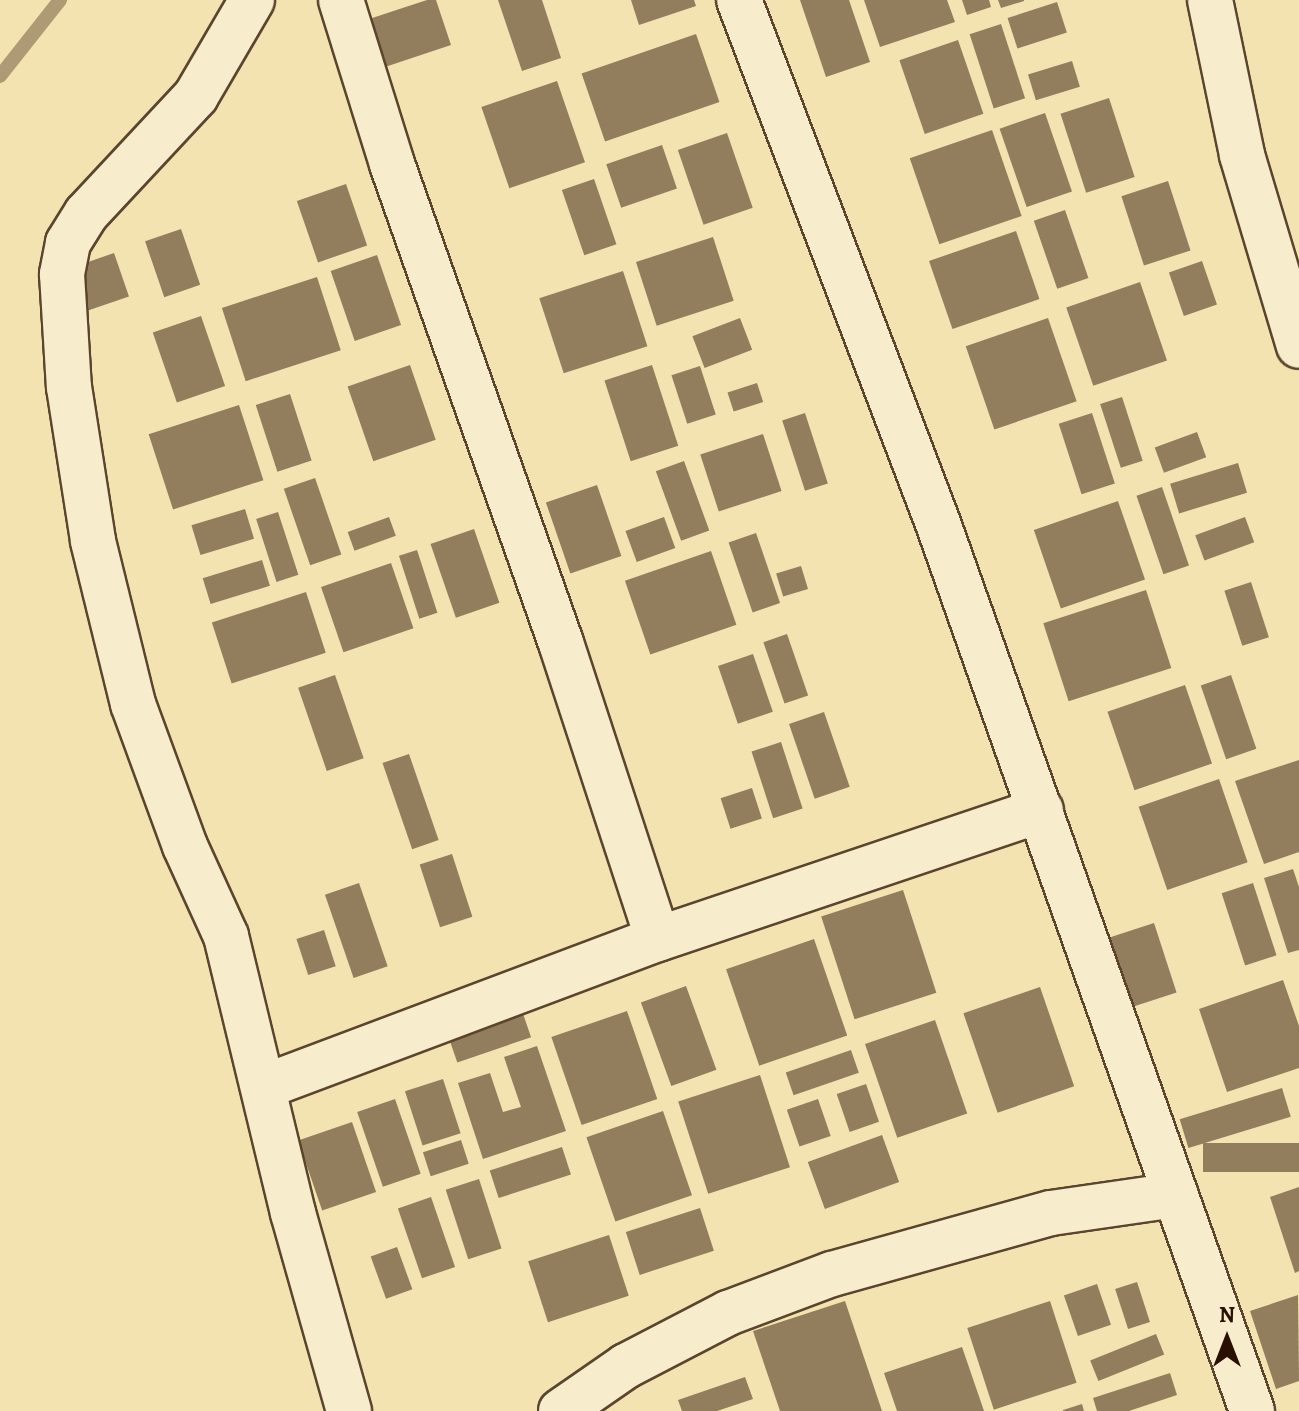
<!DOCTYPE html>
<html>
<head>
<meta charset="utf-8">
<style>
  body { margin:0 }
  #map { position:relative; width:1299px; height:1411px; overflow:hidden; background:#f2e3b1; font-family:Alegreya,serif }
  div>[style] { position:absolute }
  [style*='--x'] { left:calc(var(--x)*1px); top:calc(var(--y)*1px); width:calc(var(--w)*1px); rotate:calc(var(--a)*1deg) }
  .stream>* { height:14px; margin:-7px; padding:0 7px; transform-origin:7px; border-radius:7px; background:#ae9b75 }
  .building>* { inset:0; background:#927e5d; transform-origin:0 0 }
  .roads { filter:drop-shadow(2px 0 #5b452d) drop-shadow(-2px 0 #5b452d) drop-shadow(0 2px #5b452d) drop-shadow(0 -2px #5b452d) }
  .minor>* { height:44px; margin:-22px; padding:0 22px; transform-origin:22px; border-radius:22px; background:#f7edcc }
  span { translate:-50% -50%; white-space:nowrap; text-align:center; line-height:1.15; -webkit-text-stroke:7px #f7edcc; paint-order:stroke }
  .north { position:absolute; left:1187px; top:1299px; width:80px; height:80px; -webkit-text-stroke:6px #f7edcc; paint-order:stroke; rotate:0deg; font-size:22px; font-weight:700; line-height:32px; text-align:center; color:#291001 }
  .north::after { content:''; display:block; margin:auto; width:28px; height:36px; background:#291001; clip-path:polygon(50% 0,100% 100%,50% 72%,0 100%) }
</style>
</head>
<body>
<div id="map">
  <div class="stream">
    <div style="--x:0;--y:76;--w:97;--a:-51.7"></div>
  </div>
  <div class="building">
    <div style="clip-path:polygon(427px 0,436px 0,451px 45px,379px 69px,363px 21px)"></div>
    <div style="clip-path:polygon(498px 0,542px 0,561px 58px,522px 71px)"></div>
    <div style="clip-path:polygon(631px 0,694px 0,696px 6px,639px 25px)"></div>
    <div style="clip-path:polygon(800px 0,849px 0,870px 62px,826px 77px)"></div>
    <div style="clip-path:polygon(864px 0,947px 0,955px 22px,880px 47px)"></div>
    <div style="clip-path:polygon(962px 0,989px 0,991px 7px,967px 15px)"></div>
    <div style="clip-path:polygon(998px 0,1024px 0,1024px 1px,1001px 8px)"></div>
    <div style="left:1057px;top:2px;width:32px;height:52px;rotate:72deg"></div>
    <div style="left:1001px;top:24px;width:78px;height:33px;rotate:72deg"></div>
    <div style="left:696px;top:34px;width:72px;height:121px;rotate:71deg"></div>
    <div style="left:958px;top:40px;width:78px;height:62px;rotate:71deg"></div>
    <div style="left:1072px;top:61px;width:27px;height:46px;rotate:73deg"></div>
    <div style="left:557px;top:81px;width:86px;height:80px;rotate:71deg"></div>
    <div style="left:1109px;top:98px;width:83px;height:51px;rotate:72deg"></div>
    <div style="left:1045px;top:113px;width:83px;height:48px;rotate:71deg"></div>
    <div style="left:992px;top:130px;width:91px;height:87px;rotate:71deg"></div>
    <div style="left:727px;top:133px;width:79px;height:52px;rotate:71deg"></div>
    <div style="left:662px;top:145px;width:46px;height:59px;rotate:71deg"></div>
    <div style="left:594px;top:179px;width:69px;height:34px;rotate:71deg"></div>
    <div style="left:1168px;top:181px;width:73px;height:49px;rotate:72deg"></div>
    <div style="left:346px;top:184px;width:65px;height:52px;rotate:71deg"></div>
    <div style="left:1065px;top:210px;width:72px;height:33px;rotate:71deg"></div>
    <div style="left:181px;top:229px;width:59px;height:38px;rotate:71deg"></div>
    <div style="left:1016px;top:231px;width:72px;height:92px;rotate:71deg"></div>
    <div style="left:713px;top:237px;width:67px;height:81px;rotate:72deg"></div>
    <div style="left:114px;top:253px;width:46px;height:48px;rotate:71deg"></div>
    <div style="left:377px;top:255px;width:74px;height:49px;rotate:71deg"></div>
    <div style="left:1202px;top:261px;width:46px;height:35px;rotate:71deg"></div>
    <div style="left:623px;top:271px;width:79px;height:88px;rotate:72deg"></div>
    <div style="left:317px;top:277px;width:77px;height:100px;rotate:72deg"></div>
    <div style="left:1140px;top:282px;width:83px;height:78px;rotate:71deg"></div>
    <div style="left:201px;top:316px;width:74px;height:51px;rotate:71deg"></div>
    <div style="left:740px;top:318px;width:34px;height:51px;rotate:69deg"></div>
    <div style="left:1048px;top:318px;width:88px;height:87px;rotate:71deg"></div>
    <div style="left:410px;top:365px;width:79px;height:66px;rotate:71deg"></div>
    <div style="left:652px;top:365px;width:85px;height:50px;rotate:72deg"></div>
    <div style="left:700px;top:366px;width:51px;height:30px;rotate:72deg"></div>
    <div style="left:757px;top:383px;width:20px;height:31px;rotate:72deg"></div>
    <div style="left:290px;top:394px;width:70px;height:36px;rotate:72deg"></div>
    <div style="left:1122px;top:397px;width:67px;height:23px;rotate:72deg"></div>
    <div style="left:239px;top:405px;width:79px;height:95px;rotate:72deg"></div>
    <div style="left:805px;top:413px;width:74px;height:24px;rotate:72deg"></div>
    <div style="left:1092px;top:413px;width:74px;height:35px;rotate:72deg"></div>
    <div style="left:1197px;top:432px;width:27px;height:45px;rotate:70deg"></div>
    <div style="left:763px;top:434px;width:60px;height:66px;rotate:72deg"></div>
    <div style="left:684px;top:461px;width:74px;height:30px;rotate:70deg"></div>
    <div style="left:1238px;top:463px;width:31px;height:71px;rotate:73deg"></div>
    <div style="left:315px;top:478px;width:81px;height:33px;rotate:71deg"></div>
    <div style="left:597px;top:485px;width:75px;height:54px;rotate:71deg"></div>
    <div style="left:1162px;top:487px;width:83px;height:27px;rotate:71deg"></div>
    <div style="left:1118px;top:501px;width:83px;height:89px;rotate:71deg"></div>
    <div style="left:245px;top:509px;width:31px;height:56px;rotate:73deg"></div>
    <div style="left:278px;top:512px;width:66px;height:23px;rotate:72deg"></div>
    <div style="left:389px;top:517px;width:20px;height:44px;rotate:70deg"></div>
    <div style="left:664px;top:517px;width:33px;height:41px;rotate:70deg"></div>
    <div style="left:1245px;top:517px;width:27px;height:53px;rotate:70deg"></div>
    <div style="left:474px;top:529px;width:78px;height:46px;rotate:71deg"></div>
    <div style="left:756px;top:533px;width:74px;height:29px;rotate:71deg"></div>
    <div style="left:417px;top:550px;width:66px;height:19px;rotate:72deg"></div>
    <div style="left:711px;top:551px;width:78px;height:91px;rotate:71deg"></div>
    <div style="left:262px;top:560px;width:27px;height:62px;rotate:73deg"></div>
    <div style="left:391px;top:563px;width:69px;height:74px;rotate:71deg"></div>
    <div style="left:801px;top:566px;width:24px;height:26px;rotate:73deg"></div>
    <div style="left:1251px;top:582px;width:58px;height:28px;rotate:72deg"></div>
    <div style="left:1146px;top:590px;width:82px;height:108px;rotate:72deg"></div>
    <div style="left:306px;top:592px;width:64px;height:99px;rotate:72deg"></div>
    <div style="left:787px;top:634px;width:65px;height:25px;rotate:71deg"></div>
    <div style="left:753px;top:654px;width:61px;height:37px;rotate:71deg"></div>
    <div style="left:335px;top:675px;width:88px;height:39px;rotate:71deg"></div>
    <div style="left:1231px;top:675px;width:78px;height:32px;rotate:71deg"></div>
    <div style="left:1185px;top:685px;width:83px;height:82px;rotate:71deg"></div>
    <div style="left:824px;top:712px;width:79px;height:37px;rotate:71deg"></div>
    <div style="left:781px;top:742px;width:70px;height:31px;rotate:72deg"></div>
    <div style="left:409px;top:754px;width:91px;height:28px;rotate:71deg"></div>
    <div style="clip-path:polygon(1299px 760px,1299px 852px,1264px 864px,1235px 781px)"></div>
    <div style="left:1219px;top:779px;width:88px;height:85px;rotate:71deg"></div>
    <div style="left:752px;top:788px;width:32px;height:33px;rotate:72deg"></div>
    <div style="left:452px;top:854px;width:66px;height:34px;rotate:72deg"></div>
    <div style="clip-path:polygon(1293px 869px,1299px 887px,1299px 950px,1288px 953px,1264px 878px)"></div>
    <div style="left:359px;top:883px;width:88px;height:36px;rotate:71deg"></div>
    <div style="left:1253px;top:883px;width:76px;height:33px;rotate:72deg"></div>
    <div style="left:903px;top:890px;width:108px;height:86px;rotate:72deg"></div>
    <div style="left:1154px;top:923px;width:73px;height:50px;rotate:72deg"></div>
    <div style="left:324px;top:930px;width:38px;height:29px;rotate:72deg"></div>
    <div style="left:814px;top:939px;width:102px;height:93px;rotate:71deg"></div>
    <div style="clip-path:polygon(1283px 980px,1299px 1026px,1299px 1068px,1227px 1092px,1199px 1009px)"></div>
    <div style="left:686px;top:986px;width:89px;height:48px;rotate:70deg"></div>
    <div style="left:1040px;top:987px;width:105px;height:81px;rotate:71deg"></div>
    <div style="left:520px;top:1005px;width:34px;height:78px;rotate:71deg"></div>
    <div style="left:627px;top:1011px;width:93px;height:80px;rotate:71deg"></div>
    <div style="left:935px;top:1020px;width:99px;height:74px;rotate:71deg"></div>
    <div style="clip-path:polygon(537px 1046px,566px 1131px,483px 1159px,458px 1083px,490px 1073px,503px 1112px,521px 1107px,504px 1057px)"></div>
    <div style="left:851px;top:1050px;width:24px;height:69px;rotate:71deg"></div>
    <div style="left:760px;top:1075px;width:97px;height:86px;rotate:72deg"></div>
    <div style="left:443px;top:1079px;width:57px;height:40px;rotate:72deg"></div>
    <div style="left:866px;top:1084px;width:40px;height:31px;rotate:71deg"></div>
    <div style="left:1282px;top:1088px;width:30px;height:107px;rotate:73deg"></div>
    <div style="left:395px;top:1099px;width:79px;height:40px;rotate:71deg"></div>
    <div style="left:818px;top:1099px;width:39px;height:33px;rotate:71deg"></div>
    <div style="left:663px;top:1111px;width:89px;height:81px;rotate:71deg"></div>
    <div style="left:352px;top:1122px;width:74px;height:57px;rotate:71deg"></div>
    <div style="left:882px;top:1135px;width:50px;height:79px;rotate:70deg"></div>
    <div style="left:461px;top:1140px;width:25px;height:40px;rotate:72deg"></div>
    <div style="left:1299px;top:1143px;width:29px;height:96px;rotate:90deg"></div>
    <div style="left:562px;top:1147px;width:29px;height:76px;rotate:72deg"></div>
    <div style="left:479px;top:1179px;width:73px;height:35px;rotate:72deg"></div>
    <div style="clip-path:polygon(1299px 1187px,1299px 1271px,1295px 1273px,1270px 1197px)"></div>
    <div style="left:431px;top:1197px;width:74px;height:35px;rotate:71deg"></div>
    <div style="left:700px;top:1208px;width:45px;height:78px;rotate:72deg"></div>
    <div style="left:609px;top:1235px;width:64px;height:85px;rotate:72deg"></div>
    <div style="left:397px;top:1247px;width:45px;height:28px;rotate:70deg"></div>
    <div style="left:1137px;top:1282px;width:42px;height:23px;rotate:72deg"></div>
    <div style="left:1097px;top:1284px;width:43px;height:35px;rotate:71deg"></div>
    <div style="clip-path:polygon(1298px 1295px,1299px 1381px,1276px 1389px,1250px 1311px)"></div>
    <div style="clip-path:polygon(845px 1301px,882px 1411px,780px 1411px,753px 1331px)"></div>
    <div style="left:1050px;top:1301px;width:86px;height:87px;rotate:72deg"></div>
    <div style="left:1156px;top:1334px;width:22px;height:71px;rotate:68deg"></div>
    <div style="clip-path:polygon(962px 1347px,984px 1411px,897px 1411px,884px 1373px)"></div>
    <div style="clip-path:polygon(1170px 1373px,1177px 1395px,1129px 1411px,1097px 1411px,1093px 1398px)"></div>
    <div style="clip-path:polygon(745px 1377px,753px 1399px,717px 1411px,682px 1411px,678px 1400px)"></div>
    <div style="clip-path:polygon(1082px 1404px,1084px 1411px,1063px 1411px,1063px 1410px)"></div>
  </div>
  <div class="roads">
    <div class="minor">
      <div style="--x:252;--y:0;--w:111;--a:120.3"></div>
      <div style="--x:196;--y:96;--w:161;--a:133"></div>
      <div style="--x:86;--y:214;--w:34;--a:122"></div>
      <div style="--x:68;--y:243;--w:32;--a:101"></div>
      <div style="--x:62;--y:274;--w:113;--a:86.5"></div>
      <div style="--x:69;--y:387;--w:156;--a:81.1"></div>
      <div style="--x:93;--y:541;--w:168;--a:76.2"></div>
      <div style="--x:133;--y:704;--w:151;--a:69.9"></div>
      <div style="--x:185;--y:846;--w:99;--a:65.5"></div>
      <div style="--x:226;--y:936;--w:285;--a:76.4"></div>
      <div style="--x:293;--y:1213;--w:206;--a:74.2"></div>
      <div style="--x:341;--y:0;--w:172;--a:72.7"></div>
      <div style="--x:392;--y:164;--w:508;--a:70.57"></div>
      <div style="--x:561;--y:643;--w:311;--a:71.9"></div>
      <div style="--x:739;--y:0;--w:563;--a:69.18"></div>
      <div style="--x:939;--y:526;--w:939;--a:70.52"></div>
      <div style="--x:1210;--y:0;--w:158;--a:78.3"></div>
      <div style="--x:1242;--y:155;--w:199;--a:73.4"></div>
      <div style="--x:266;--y:1086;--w:419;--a:-20.6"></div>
      <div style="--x:658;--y:939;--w:404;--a:-18.6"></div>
      <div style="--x:561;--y:1411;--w:79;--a:-34.7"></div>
      <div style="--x:626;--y:1366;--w:115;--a:-27.5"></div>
      <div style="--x:728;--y:1313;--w:111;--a:-20.6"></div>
      <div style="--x:832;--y:1274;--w:227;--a:-15.6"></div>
      <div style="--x:1051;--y:1213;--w:126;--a:-8.2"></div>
    </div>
  </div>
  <div class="north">N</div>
</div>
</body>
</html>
